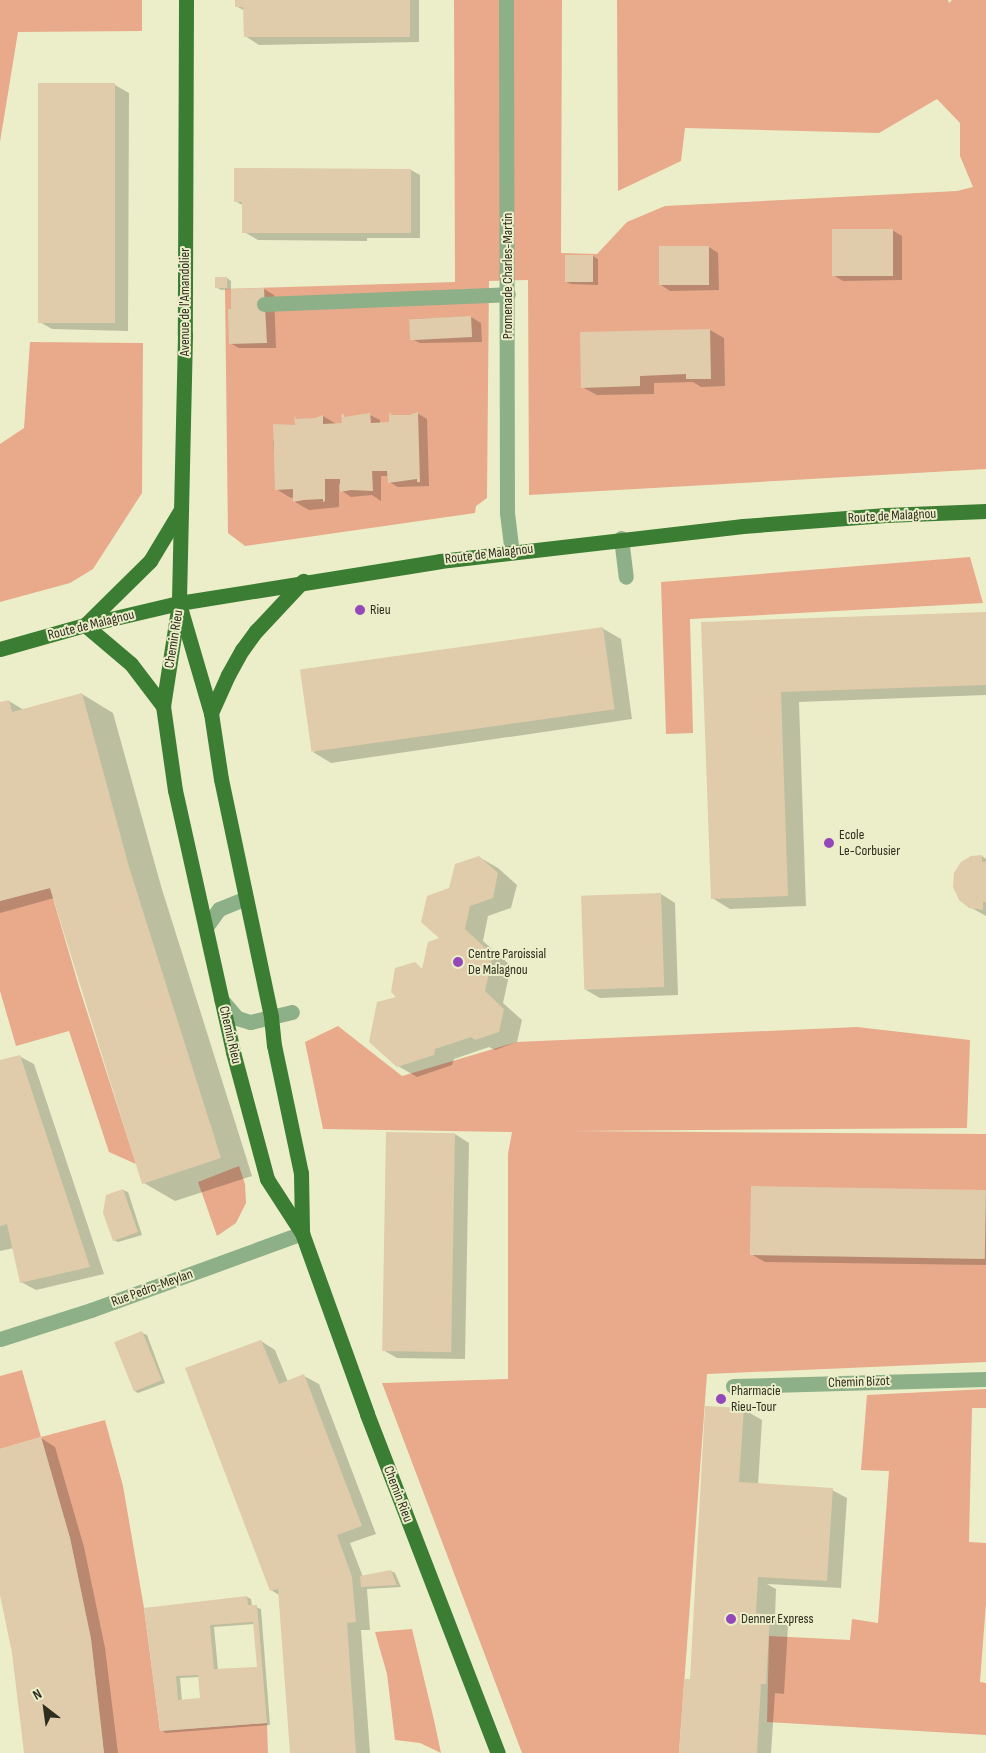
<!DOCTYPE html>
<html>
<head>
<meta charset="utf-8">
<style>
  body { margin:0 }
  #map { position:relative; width:986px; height:1753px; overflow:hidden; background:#eceec9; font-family:"Sofia Sans Condensed",sans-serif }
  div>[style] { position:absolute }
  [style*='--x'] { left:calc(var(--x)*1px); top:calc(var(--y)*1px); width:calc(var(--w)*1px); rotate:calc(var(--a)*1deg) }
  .green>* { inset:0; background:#e8aa8b }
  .shadow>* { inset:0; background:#0003 }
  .building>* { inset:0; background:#e0cbaa; transform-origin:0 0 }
  .minor>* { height:15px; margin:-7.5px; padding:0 7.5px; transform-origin:7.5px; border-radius:7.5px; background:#8eb089 }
  .major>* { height:15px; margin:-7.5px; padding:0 7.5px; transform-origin:7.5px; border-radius:7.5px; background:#3b7d32 }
  .dots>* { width:14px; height:14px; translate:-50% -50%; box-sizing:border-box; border:2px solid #eceec9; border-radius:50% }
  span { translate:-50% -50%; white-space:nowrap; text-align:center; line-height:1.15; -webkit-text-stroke:4px #eceec9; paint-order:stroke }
  .street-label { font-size:14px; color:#2d2e1f }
  .poi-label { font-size:14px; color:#2d2e1f }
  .left { translate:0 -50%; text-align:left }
  .north { position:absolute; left:20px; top:1683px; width:50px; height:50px; -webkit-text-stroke:4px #eceec9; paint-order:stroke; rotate:330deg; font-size:14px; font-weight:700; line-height:20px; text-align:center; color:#2d2e1f }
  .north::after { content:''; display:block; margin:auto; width:18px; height:22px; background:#2d2e1f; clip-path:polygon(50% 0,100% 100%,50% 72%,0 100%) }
</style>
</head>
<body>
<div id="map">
  <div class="green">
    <div style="clip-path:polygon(0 0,142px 0,142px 31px,18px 32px,0 142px)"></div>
    <div style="clip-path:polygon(454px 0,562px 0,561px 253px,597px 254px,627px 222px,665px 206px,957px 191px,973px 187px,960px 156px,960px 123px,937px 99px,879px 133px,685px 128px,681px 161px,618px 191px,617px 0,948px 0,949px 3px,952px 0,986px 0,986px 469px,529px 495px,528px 280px,489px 281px,487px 498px,476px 506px,475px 513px,245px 546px,228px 533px,225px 289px,455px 282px)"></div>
    <div style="clip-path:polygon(30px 342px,143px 343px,142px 493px,93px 569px,70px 583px,0 602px,0 444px,24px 428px)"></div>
    <div style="clip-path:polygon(970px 557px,983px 603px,690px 619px,693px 733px,666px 734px,661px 582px)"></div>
    <div style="clip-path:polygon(50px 888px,79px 987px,136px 1164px,109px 1152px,69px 1031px,16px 1046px,0 991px,0 901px)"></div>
    <div style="clip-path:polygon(338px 1026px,402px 1076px,517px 1042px,857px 1027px,970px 1040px,967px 1128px,570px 1131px,986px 1134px,986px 1362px,707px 1374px,679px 1753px,522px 1753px,382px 1383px,508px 1379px,508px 1154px,512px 1132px,323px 1129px,305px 1042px)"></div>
    <div style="clip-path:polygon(239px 1166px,245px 1184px,246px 1203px,236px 1223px,217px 1236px,198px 1182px)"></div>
    <div style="clip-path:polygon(22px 1370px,41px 1437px,105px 1420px,123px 1486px,144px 1608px,160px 1731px,267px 1723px,268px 1753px,104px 1753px,91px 1639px,70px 1538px,41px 1437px,0 1449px,0 1376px)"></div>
    <div style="clip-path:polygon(986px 1389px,986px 1408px,972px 1408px,969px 1542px,986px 1543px,986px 1603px,980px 1682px,986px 1683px,986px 1735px,767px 1722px,769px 1636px,850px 1640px,852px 1619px,878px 1623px,889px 1471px,861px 1470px,867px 1395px)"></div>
    <div style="clip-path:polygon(412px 1629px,434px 1720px,441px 1753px,420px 1743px,395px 1740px,387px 1674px,375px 1632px)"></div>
  </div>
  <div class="shadow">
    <div style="clip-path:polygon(236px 0,419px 0,419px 42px,259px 45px,245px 36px,245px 11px,236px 6px)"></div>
    <div style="clip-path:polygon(115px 85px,129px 93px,128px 331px,52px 329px,38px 321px)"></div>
    <div style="clip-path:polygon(411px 170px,420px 175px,420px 238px,367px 238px,367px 241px,258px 240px,244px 232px,244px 206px,235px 201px)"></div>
    <div style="clip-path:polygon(892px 230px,902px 236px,902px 280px,843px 281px,833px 275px)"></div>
    <div style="clip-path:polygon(709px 247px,718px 253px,719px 290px,670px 291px,661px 285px)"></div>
    <div style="clip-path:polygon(566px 256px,593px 256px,598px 259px,598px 285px,571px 284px,566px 282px)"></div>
    <div style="clip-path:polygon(216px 278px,227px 278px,231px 281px,231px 289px,221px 290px,216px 287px)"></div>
    <div style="clip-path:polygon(264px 289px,274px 295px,276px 348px,239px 348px,230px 343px)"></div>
    <div style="clip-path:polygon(471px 317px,481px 323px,482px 342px,420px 343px,410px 338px,410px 319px)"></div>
    <div style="clip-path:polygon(710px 330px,724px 338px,725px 386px,701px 387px,693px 382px,654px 383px,654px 394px,597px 395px,582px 387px)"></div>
    <div style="clip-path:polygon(417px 413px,427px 419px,429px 486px,398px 487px,389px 482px,389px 476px,381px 476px,381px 501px,372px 495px,351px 497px,342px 491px,341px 484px,339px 484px,339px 507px,309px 510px,295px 502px,294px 497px,291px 498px,276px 489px,276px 454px,274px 453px,273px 441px,296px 426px,323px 416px,338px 425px,343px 425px,345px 418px,370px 415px,380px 420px,380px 424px,391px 423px)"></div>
    <div style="clip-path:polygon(986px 613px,986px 695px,799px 702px,806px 906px,730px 909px,712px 898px,703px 623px)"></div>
    <div style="clip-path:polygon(602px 628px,621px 639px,632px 719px,331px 763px,313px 752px)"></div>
    <div style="clip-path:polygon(82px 694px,113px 713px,161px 886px,252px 1176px,175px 1201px,144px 1183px,54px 898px,0 913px,0 704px,9px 701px,24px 710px)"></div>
    <div style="clip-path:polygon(982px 856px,986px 859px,986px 916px,970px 907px)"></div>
    <div style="clip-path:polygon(479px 857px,498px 868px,517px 885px,511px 908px,488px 916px,483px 941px,511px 966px,503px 1003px,522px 1020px,517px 1042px,495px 1050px,489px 1047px,454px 1059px,452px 1065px,417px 1077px,398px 1066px,398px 997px,415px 963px,423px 970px,442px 939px,450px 889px)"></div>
    <div style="clip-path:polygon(661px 894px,675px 903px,678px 995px,600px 998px,586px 990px)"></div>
    <div style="clip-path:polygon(19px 1056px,34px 1064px,104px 1274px,36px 1290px,21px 1282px,14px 1248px,0 1251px,0 1061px)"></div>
    <div style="clip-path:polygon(455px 1134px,469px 1143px,465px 1359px,397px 1358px,383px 1350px)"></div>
    <div style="clip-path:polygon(123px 1190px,128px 1192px,142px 1235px,118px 1242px,114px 1240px)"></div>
    <div style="clip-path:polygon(986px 1191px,986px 1265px,765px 1262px,751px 1254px)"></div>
    <div style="clip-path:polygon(142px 1333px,147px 1335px,165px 1383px,138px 1393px,133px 1390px)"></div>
    <div style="clip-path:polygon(261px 1341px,275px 1350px,288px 1382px,304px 1376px,319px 1384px,376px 1534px,350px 1543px,363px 1577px,391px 1571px,395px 1573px,401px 1587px,367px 1589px,370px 1630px,361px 1630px,370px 1753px,291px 1753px,279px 1595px,271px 1590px)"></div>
    <div style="clip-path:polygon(743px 1409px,762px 1420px,758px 1485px,832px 1490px,847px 1498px,841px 1588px,767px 1584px,776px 1589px,775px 1619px,788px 1626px,784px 1694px,775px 1693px,771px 1753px,680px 1753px,696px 1681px)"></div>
    <div style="clip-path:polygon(41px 1438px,55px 1447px,84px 1547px,105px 1648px,118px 1753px,25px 1753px,13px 1653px,0 1589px,0 1450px)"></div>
    <div style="clip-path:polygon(evenodd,247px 1597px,251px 1599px,252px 1606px,261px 1609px,270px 1725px,166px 1733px,161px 1730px,145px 1609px,247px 1597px,254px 1624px,259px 1668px,218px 1670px,214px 1627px,254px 1624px,247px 1597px,199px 1677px,201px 1699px,182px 1701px,180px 1678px,199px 1677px)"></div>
  </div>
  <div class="building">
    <div style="clip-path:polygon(235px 0,410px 0,410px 37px,244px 37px,243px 7px,235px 7px)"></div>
    <div style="left:115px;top:83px;width:240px;height:77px;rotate:90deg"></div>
    <div style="clip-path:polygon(234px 168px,411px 169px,411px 233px,242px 233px,242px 202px,234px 202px)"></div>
    <div style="left:832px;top:229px;width:61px;height:47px"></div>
    <div style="left:709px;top:246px;width:39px;height:50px;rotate:90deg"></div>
    <div style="left:565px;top:255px;width:28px;height:27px"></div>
    <div style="left:215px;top:277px;width:12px;height:11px"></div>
    <div style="clip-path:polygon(264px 288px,267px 343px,229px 344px,228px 309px,231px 309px,231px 289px)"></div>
    <div style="left:471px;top:316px;width:21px;height:62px;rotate:87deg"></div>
    <div style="clip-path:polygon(710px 329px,711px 379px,686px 379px,686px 374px,640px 376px,640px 386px,581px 388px,580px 332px)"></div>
    <div style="clip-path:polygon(418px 412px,420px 482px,417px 482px,417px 479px,388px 483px,387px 471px,372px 471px,373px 491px,351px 490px,340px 492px,340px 479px,325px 479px,325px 501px,323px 502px,323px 499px,304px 500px,293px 502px,293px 489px,275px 490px,273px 424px,295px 425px,294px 416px,296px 419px,315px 418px,323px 415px,323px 424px,342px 423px,341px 414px,344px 414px,344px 417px,370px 413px,371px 423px,389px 422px,389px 413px,391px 413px,391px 415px,409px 415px)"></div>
    <div style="clip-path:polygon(986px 612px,986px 685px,781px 692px,788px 896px,711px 899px,701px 622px)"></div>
    <div style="left:603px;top:627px;width:83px;height:306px;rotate:82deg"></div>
    <div style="clip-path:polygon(82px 693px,129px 867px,221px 1158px,142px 1184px,50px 888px,0 901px,0 702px,9px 700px,12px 712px)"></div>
    <div style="clip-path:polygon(982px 855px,982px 862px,986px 862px,986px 902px,983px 902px,983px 910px,969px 908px,959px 900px,953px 887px,954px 873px,961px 862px,971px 856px)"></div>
    <div style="clip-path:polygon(479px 856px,498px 873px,493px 898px,470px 906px,465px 929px,493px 955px,485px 991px,504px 1009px,499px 1032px,475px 1040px,471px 1037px,435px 1049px,434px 1055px,397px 1067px,369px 1042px,377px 1002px,396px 997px,391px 992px,395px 968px,415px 962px,422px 969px,428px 942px,439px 938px,421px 922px,427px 896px,449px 888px,455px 864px)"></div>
    <div style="left:661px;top:893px;width:94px;height:80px;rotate:88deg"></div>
    <div style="clip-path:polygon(20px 1055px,90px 1267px,20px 1283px,7px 1224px,0 1226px,0 1060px)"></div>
    <div style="left:386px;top:1132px;width:69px;height:219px;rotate:1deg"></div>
    <div style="left:751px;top:1186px;width:235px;height:69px;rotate:1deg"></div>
    <div style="clip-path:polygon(123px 1189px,138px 1232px,113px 1241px,103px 1213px,106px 1195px)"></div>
    <div style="left:142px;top:1331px;width:53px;height:30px;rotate:68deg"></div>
    <div style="clip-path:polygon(261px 1340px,279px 1384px,304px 1374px,362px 1526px,337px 1535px,352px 1577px,356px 1622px,347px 1623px,356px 1753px,290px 1753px,278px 1589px,270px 1591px,185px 1368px)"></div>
    <div style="clip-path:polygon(705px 1406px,744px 1408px,739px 1482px,833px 1488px,827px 1581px,758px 1577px,756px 1613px,770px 1615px,766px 1684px,761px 1684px,757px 1753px,679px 1753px,684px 1679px,690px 1679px)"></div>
    <div style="clip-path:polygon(41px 1437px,70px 1538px,91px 1639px,104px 1753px,24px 1753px,12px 1653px,0 1595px,0 1449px)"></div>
    <div style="clip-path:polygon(391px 1570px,397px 1585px,361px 1587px,360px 1576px)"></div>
    <div style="clip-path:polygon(evenodd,247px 1596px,248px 1605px,257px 1605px,267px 1723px,160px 1731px,144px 1608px,247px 1596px,253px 1622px,257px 1667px,214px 1669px,210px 1625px,253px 1622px,247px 1596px,198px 1675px,200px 1698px,178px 1700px,176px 1676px,198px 1675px)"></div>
  </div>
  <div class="minor">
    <div style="--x:506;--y:0;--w:513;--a:89.89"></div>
    <div style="--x:507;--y:513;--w:39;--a:83"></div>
    <div style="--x:264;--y:304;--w:244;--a:-2.3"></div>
    <div style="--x:621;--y:538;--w:39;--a:83"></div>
    <div style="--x:206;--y:927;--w:22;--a:-54"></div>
    <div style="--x:219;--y:909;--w:29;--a:-22"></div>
    <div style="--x:221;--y:999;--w:25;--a:50"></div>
    <div style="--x:237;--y:1018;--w:14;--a:17"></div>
    <div style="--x:250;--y:1022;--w:43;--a:-13.4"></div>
    <div style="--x:0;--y:1339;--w:96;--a:-17.7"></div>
    <div style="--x:91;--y:1310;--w:225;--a:-20"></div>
    <div style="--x:733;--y:1386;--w:253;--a:-1.6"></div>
  </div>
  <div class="major">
    <div style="--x:186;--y:0;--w:335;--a:90.2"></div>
    <div style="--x:185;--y:335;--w:268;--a:91.3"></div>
    <div style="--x:179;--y:603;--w:104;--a:98.8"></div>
    <div style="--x:163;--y:706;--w:85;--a:81.9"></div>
    <div style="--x:175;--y:790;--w:268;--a:77.5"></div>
    <div style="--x:233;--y:1052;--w:131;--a:75"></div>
    <div style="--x:267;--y:1179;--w:64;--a:57.1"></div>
    <div style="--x:302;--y:1233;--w:192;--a:70.2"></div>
    <div style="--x:367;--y:1414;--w:363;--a:68.9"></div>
    <div style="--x:180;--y:607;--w:110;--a:73.7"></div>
    <div style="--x:211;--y:713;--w:67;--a:81.4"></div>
    <div style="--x:221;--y:779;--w:243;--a:78.1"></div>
    <div style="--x:271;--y:1017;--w:28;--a:84"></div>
    <div style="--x:274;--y:1045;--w:131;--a:78.1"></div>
    <div style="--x:301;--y:1173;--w:60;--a:89"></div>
    <div style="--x:85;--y:625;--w:91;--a:-44.6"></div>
    <div style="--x:150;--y:561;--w:58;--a:-59"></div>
    <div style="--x:85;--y:625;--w:60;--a:40.3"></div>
    <div style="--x:131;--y:664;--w:53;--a:52.7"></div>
    <div style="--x:0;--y:649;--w:88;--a:-15.8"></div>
    <div style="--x:85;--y:625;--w:97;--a:-13.2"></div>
    <div style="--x:179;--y:603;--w:264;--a:-9.1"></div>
    <div style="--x:440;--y:561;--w:305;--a:-6.6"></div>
    <div style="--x:743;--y:526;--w:143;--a:-4.4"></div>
    <div style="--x:886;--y:515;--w:100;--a:-2.3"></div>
    <div style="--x:211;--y:713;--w:42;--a:-65.9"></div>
    <div style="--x:228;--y:675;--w:29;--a:-61"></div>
    <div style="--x:242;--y:650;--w:24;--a:-54"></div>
    <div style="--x:256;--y:631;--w:69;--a:-46.8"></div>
  </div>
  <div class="dots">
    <div style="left:360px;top:610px;background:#9448b9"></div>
    <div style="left:829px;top:843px;background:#9448b9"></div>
    <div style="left:458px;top:962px;background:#9448b9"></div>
    <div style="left:721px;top:1399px;background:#9448b9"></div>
    <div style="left:731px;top:1619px;background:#9448b9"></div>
  </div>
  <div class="street-label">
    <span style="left:508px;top:276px;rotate:-90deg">Promenade Charles-Martin</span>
    <span style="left:185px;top:302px;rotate:-90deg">Avenue de l'Amandolier</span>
    <span style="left:892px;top:516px;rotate:-3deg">Route de Malagnou</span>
    <span style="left:489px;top:554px;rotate:-7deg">Route de Malagnou</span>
    <span style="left:91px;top:625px;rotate:-14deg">Route de Malagnou</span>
    <span style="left:174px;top:639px;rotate:-81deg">Chemin Rieu</span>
    <span style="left:230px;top:1035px;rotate:77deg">Chemin Rieu</span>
    <span style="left:152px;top:1288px;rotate:-20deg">Rue Pedro-Meylan</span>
    <span style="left:859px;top:1382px;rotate:-2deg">Chemin Bizot</span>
    <span style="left:398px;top:1494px;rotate:69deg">Chemin Rieu</span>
  </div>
  <div class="poi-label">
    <span class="left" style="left:370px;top:610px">Rieu</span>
    <span class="left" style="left:839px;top:843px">Ecole<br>Le-Corbusier</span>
    <span class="left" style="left:468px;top:962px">Centre Paroissial<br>De Malagnou</span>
    <span class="left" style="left:731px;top:1399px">Pharmacie<br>Rieu-Tour</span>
    <span class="left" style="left:741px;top:1619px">Denner Express</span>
  </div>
  <div class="north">N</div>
</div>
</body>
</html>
